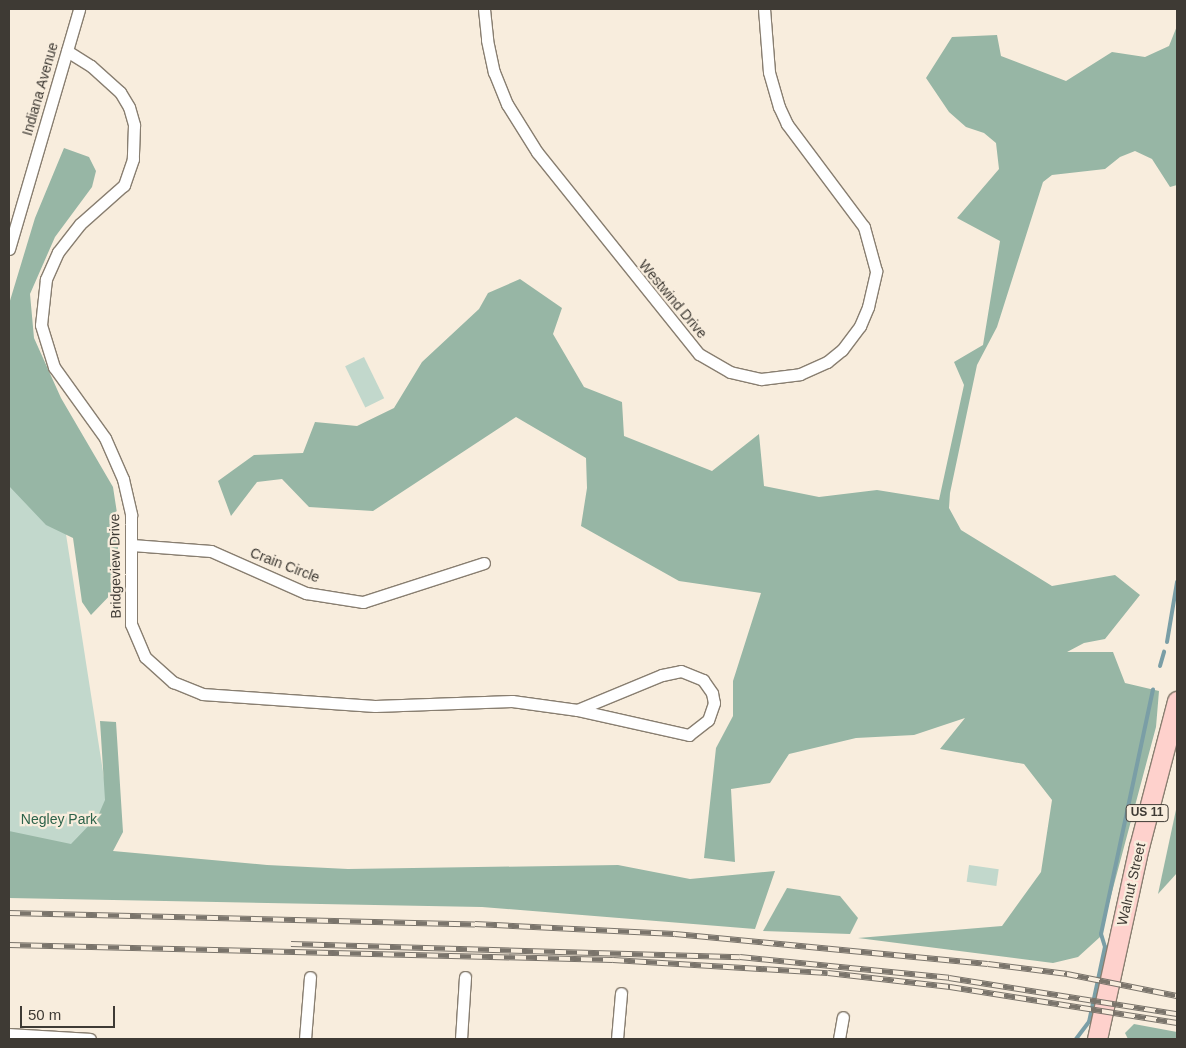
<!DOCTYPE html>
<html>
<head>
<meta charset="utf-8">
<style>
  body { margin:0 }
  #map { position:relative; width:1186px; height:1048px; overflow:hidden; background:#f8eddd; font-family:Helvetica,sans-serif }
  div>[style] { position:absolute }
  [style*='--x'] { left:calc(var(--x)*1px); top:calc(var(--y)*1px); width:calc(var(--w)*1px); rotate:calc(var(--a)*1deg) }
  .green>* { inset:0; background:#c2d8cc; transform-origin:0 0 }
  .forest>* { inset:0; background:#97b6a5 }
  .stream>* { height:4px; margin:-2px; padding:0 2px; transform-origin:2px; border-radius:2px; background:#7a9ea6 }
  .roads { filter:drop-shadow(1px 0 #887e70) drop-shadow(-1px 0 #887e70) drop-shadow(0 1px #887e70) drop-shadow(0 -1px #887e70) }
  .street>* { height:11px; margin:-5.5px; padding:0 5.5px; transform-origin:5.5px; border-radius:5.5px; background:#fff }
  .primary>* { height:19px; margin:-9.5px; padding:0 9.5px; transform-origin:9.5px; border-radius:9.5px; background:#fed1cc }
  .rail>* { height:5.5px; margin-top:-2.75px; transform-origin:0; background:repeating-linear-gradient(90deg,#f8eddd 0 11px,#7a746b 0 22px); box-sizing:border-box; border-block:1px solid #7a746b }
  span { translate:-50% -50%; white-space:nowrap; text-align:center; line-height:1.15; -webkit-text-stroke:4.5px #f8eddd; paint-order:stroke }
  .shield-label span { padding:1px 4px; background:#f8eddd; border:1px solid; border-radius:4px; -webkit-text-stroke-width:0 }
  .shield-label { font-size:12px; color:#3e3a34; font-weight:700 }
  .street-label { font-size:14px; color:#3e3a34 }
  .park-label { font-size:14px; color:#2c6249 }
  .frame { position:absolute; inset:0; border:10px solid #3e3a34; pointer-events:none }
  .scale { position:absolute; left:20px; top:1006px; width:95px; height:22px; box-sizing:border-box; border:2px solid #3e3a34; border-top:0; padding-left:6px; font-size:15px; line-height:18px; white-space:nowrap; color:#3e3a34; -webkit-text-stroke:4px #f8eddd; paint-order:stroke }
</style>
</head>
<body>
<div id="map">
  <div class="green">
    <div style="clip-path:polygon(9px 303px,29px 350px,63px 515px,111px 823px,105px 849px,9px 869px)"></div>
    <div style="left:364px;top:357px;width:46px;height:21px;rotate:64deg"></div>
    <div style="left:969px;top:865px;width:30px;height:17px;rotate:8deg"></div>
  </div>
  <div class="forest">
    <div style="clip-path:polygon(1177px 26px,1177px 185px,1170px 187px,1152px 159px,1135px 151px,1120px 157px,1105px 169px,1052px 175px,1043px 182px,997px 327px,977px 365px,950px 493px,949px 508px,961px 530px,1052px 586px,1115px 575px,1140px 595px,1105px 639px,1084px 643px,1067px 652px,1113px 652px,1125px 683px,1159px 691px,1156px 727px,1100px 937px,1078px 957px,1053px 963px,858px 938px,1002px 926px,1041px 872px,1052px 800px,1024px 764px,940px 749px,965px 718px,914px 735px,856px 738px,789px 754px,770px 783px,731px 789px,735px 862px,704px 858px,716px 748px,733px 716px,733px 681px,761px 593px,679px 581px,581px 526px,587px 488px,586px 458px,516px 417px,373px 511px,309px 507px,282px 479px,257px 482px,231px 516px,218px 481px,254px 455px,303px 453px,315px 422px,357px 426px,394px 408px,422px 362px,479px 309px,488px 293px,520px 279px,562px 308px,553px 334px,584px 387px,622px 402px,624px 436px,712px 471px,759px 434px,764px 486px,819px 497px,877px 490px,939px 500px,964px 385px,954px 362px,983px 345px,1000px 241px,957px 218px,999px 169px,996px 143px,984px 133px,966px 127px,949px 112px,926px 78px,952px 37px,997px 35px,1001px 56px,1066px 81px,1112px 52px,1145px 57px,1169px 46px)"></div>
    <div style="clip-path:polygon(64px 148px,89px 157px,96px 171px,92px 187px,55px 237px,30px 294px,34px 338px,61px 398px,113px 487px,119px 526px,116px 589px,91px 615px,82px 602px,73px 538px,46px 525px,9px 486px,9px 304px,35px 218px)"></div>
    <div style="clip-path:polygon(100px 721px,116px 722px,123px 832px,113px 851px,267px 865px,348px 869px,618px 865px,690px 879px,775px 871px,755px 929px,482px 907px,9px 898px,9px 831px,71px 844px,98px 816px,105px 800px)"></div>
    <div style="clip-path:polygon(1177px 805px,1177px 873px,1158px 894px)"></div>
    <div style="clip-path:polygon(787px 888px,840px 896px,858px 918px,850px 934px,763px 931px)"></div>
    <div style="clip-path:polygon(1134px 1024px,1177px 1032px,1177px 1039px,1128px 1039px,1125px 1033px)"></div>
  </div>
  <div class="stream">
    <div style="--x:1167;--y:642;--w:61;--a:-80.5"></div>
    <div style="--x:1160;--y:666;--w:15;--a:-74"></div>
    <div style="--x:1076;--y:1039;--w:21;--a:-53"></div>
    <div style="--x:1089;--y:1022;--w:77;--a:-78"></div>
    <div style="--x:1105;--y:947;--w:14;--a:-107"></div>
    <div style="--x:1101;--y:934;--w:250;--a:-78"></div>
  </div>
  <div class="roads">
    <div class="street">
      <div style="--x:484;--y:9;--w:31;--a:84"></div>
      <div style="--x:487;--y:40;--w:33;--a:78"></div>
      <div style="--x:494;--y:72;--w:35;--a:68"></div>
      <div style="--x:507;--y:104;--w:57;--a:58"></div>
      <div style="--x:537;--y:152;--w:259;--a:51.3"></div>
      <div style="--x:699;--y:354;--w:36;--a:30"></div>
      <div style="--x:730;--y:372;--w:32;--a:13"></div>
      <div style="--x:761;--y:379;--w:39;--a:-7"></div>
      <div style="--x:800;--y:374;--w:30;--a:-24"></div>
      <div style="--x:827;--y:362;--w:19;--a:-39"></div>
      <div style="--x:842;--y:350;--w:30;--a:-53"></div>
      <div style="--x:860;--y:326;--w:21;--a:-67"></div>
      <div style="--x:868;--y:307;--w:37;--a:-77"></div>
      <div style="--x:876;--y:271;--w:46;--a:-105.3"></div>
      <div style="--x:864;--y:227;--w:129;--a:-126.8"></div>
      <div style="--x:787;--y:124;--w:19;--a:-115"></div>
      <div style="--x:779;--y:107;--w:36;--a:-106"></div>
      <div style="--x:769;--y:72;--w:63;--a:-94.5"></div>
      <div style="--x:67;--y:51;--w:28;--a:32"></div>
      <div style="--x:91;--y:66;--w:39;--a:42"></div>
      <div style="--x:120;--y:92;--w:17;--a:59"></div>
      <div style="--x:129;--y:107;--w:19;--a:74"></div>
      <div style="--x:134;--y:125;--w:34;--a:92"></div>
      <div style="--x:133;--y:159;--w:28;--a:109"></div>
      <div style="--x:124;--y:185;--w:59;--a:138.4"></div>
      <div style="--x:80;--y:224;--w:36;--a:128"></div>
      <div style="--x:58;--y:252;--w:30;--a:114"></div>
      <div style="--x:46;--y:279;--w:46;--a:96.2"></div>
      <div style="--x:41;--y:325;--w:44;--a:72.8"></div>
      <div style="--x:54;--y:367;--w:87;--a:54.3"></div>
      <div style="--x:105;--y:438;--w:45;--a:66.3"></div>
      <div style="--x:123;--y:479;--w:37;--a:77"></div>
      <div style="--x:131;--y:515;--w:109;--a:90"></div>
      <div style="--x:131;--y:624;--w:36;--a:67"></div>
      <div style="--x:145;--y:657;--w:38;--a:42"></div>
      <div style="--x:173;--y:682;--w:31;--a:22"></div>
      <div style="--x:202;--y:694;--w:173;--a:4"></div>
      <div style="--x:375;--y:706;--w:137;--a:-2.1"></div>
      <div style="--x:512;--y:701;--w:66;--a:7.9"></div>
      <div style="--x:9;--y:249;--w:250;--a:-73.7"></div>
      <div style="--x:132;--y:545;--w:79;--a:4.3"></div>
      <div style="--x:211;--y:551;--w:104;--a:23.9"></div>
      <div style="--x:306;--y:593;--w:58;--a:9"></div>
      <div style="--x:363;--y:602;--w:127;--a:-17.9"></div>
      <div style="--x:681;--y:671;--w:24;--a:22"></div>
      <div style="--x:703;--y:680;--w:16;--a:55"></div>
      <div style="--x:712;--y:693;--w:10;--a:79"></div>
      <div style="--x:714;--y:703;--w:18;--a:109"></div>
      <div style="--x:708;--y:720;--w:24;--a:142"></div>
      <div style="--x:689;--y:735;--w:115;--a:-167.4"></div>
      <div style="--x:577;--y:710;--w:92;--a:-22.4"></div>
      <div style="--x:662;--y:675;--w:19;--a:-12"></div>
      <div style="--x:9;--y:1034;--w:81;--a:3.5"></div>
      <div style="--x:305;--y:1039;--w:62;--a:-85.4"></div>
      <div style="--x:461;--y:1039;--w:62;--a:-86.3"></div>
      <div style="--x:617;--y:1039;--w:46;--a:-85"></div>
      <div style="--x:839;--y:1039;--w:22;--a:-80"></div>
    </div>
    <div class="primary">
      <div style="--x:1097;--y:1039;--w:197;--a:-77.7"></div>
      <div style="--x:1139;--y:847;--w:151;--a:-75.4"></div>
    </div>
  </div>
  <div class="rail">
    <div style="--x:9;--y:913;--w:466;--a:1.4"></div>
    <div style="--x:475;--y:924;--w:200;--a:2.9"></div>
    <div style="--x:675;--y:934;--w:314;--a:5.5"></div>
    <div style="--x:988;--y:964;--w:80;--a:7.2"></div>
    <div style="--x:1067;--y:974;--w:112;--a:11.3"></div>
    <div style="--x:291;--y:944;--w:449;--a:1.7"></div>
    <div style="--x:740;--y:957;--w:210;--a:5.7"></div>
    <div style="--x:949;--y:978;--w:231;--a:9"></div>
    <div style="--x:9;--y:945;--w:604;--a:1.42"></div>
    <div style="--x:613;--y:960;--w:215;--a:3.5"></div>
    <div style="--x:828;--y:973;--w:123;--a:6.5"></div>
    <div style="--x:950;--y:987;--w:230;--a:9"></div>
  </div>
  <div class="shield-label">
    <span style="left:1147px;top:813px">US 11</span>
  </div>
  <div class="street-label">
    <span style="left:40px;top:89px;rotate:-74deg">Indiana Avenue</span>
    <span style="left:673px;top:299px;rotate:50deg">Westwind Drive</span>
    <span style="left:285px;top:565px;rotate:21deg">Crain Circle</span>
    <span style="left:115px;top:566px;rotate:-91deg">Bridgeview Drive</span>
    <span style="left:1131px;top:884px;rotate:-77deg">Walnut Street</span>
  </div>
  <div class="park-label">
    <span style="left:59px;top:819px">Negley Park</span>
  </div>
  <div class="frame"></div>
  <div class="scale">50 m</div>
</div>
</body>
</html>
